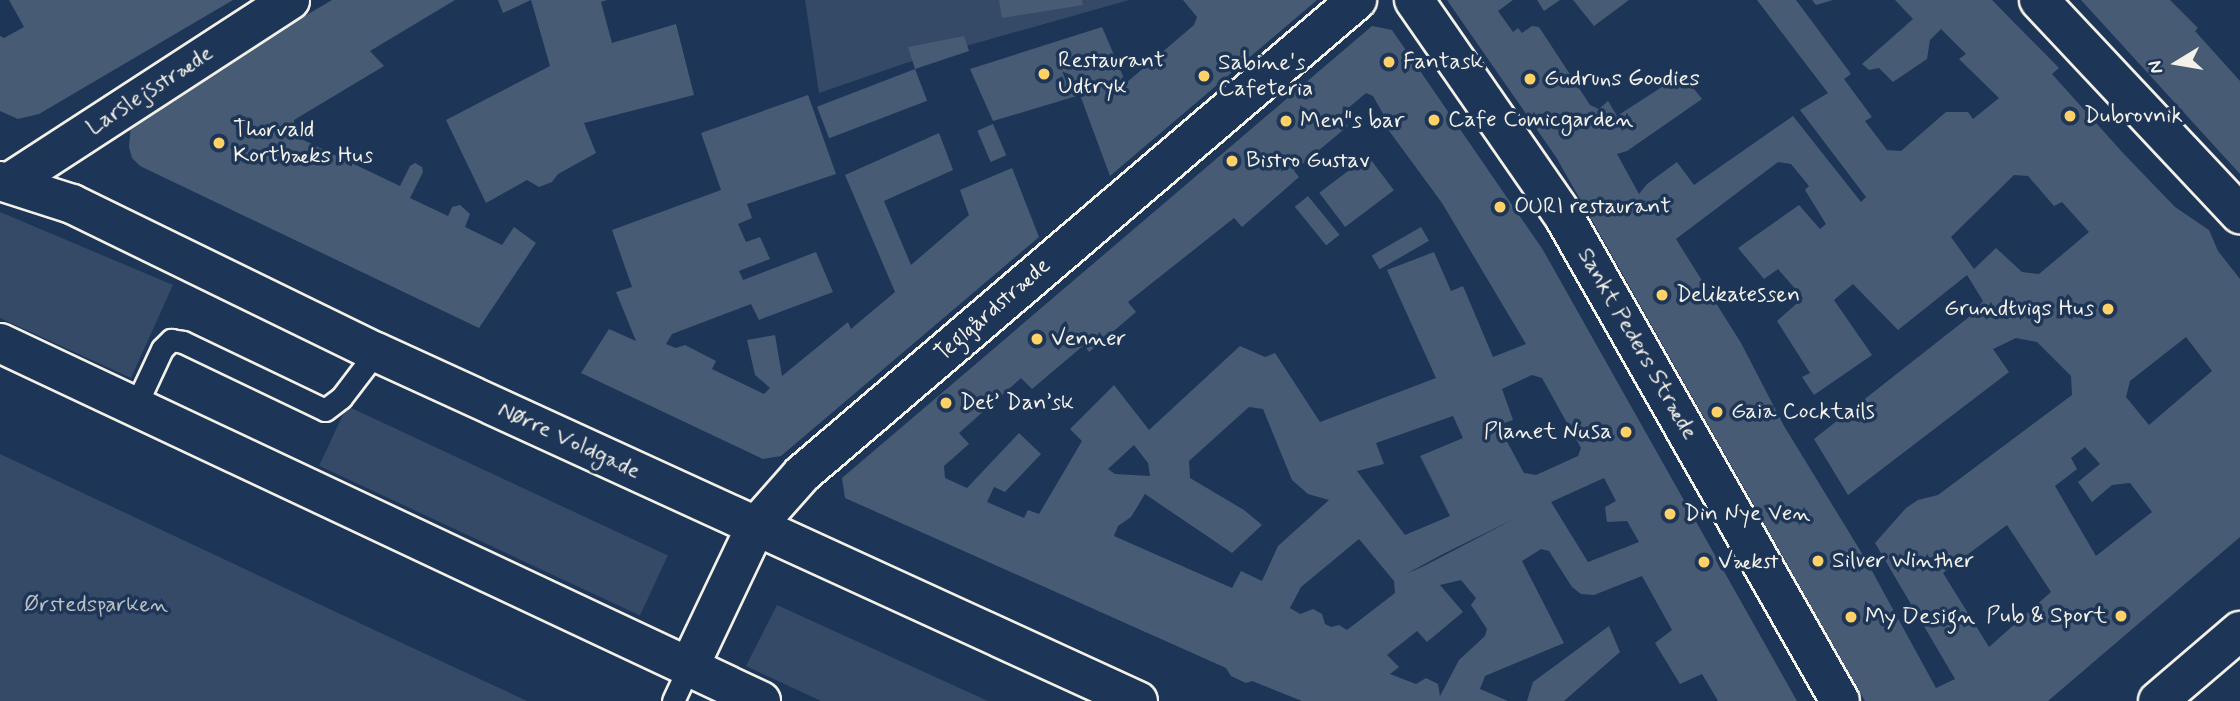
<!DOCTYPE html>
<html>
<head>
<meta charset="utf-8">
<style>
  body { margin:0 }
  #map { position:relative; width:2240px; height:701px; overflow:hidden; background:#1d3557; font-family:Mynerve,sans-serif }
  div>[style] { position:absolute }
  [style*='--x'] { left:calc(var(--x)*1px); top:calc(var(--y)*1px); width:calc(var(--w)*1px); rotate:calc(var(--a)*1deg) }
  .green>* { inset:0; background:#354a67; transform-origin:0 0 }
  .building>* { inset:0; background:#485b74; transform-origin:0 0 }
  .roads { filter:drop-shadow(2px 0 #f4f1e8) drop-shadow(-2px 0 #f4f1e8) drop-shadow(0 2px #f4f1e8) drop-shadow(0 -2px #f4f1e8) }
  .lane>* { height:21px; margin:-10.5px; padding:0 10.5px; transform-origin:10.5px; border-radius:10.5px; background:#1d3557 }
  .street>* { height:38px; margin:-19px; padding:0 19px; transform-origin:19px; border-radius:19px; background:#1d3557 }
  .secondary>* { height:38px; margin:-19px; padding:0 19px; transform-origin:19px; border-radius:19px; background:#1d3557 }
  .dots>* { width:19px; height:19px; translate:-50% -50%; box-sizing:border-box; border:4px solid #1d3557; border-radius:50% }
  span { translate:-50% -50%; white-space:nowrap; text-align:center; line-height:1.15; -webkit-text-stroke:7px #1d3557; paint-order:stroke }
  .poi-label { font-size:23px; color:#f4f1e8 }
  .left { translate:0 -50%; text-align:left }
  .right { translate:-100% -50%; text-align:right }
  .street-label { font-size:23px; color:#f4f1e8 }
  .park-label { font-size:23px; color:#bbbfc1 }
  .north { position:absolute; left:2142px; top:28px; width:70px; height:70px; -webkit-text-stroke:5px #1d3557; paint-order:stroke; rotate:259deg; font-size:19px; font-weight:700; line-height:28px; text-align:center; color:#f4f1e8 }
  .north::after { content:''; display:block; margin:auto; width:24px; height:32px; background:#f4f1e8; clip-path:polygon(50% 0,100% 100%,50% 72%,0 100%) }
</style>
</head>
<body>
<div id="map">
  <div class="green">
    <div style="clip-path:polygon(805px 0,1129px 0,906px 63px,819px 93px)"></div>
    <div style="clip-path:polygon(0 212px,173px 285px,131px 378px,0 318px)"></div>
    <div style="left:347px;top:406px;width:354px;height:66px;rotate:25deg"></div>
    <div style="clip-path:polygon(0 454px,402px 643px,527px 701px,0 701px)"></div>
    <div style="clip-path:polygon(777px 605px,988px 701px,821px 701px,746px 666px)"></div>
  </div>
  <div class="building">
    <div style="clip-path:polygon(9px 0,233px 0,39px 114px,18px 119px,0 111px,0 36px,4px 38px,24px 27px)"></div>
    <div style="clip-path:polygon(332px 0,455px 0,370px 51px,384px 66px,294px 120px,295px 136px,400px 186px,410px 166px,415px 163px,422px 167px,423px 172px,410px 198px,448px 216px,452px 207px,460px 205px,470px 214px,465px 227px,502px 245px,514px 227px,536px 243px,479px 328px,140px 166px,132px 158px,129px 147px,131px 124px,176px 92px)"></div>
    <div style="clip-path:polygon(498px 0,607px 0,601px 2px,612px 43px,676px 24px,694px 95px,584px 123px,596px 153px,558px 174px,552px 182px,539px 187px,527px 180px,486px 203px,446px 120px,550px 66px,531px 0,503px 13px)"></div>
    <div style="clip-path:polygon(999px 0,1082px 0,1083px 5px,1002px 18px)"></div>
    <div style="clip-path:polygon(1183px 0,1317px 0,1110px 176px,1080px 95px,993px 121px,970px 69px,1102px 27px,1126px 83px,1194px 25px,1197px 17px)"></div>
    <div style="clip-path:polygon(evenodd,1447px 0,1513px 0,1498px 11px,1513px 32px,1518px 28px,1522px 33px,1532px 26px,1539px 27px,1590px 105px,1599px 109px,1608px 101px,1617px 116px,1682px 74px,1702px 99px,1627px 151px,1617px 154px,1639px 194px,1647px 184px,1677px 162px,1694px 185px,1793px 116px,1861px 202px,1866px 197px,1800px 110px,1828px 93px,1757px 0,1796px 0,1851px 74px,1844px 79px,1872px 117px,1865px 121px,1887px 150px,1901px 151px,1946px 112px,1968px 112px,1973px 119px,1999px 98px,1959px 59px,1966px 54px,1941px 29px,1930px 40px,1927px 59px,1893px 82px,1879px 68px,1869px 70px,1862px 64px,1913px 19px,1895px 0,1992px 0,2059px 68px,2052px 74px,2123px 153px,2175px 207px,2209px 230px,2218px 251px,2240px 279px,2240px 537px,2048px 701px,1865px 701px,1556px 157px,1447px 0,1778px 162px,1791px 164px,1809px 186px,1805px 190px,1826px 224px,1820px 229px,1799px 205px,1738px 248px,1764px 279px,1778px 269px,1803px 298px,1777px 321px,1810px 373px,1802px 377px,1814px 395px,1872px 355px,1834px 300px,1853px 284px,1898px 330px,1967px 275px,1983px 301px,1969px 317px,1814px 439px,1848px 495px,2009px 372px,1993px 349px,2016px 338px,2037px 342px,2071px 376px,2072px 395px,1938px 495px,1918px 500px,1906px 508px,1875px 543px,1955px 679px,1936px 688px,1866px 560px,1784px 426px,1741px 343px,1676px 239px,1778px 162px,1447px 0,2014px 175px,2028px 176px,2054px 206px,2062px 202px,2089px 232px,2039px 274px,2022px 272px,1996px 248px,1974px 269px,1951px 237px,2014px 175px,1447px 0,2186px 337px,2212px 371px,2149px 425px,2126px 397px,2130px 381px,2186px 337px,1447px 0,2085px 447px,2100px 464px,2078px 482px,2092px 502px,2112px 485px,2130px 483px,2152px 512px,2096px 556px,2055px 486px,2077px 469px,2071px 458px,2085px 447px,1447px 0,2007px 525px,2051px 592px,1989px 647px,1943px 573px,2007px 525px)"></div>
    <div style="clip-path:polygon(1537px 0,1560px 0,1544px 11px)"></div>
    <div style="clip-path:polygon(1573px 0,1629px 0,1594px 26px)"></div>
    <div style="clip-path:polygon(1812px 0,1833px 0,1816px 5px)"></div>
    <div style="clip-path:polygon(2081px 0,2170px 0,2198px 28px,2195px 31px,2240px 81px,2240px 174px)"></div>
    <div style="clip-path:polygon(evenodd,1372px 26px,1392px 30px,1543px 250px,1797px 701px,1718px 701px,1702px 674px,1680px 684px,1655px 643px,1672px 630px,1642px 576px,1594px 595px,1581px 594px,1572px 587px,1549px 551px,1541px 549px,1522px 561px,1564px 643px,1485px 676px,1480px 689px,1508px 701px,1302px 701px,1252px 681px,1246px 683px,1231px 676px,1226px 668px,845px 498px,842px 478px,1372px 26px,1366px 93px,1373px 96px,1390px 126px,1387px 128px,1442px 203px,1526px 344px,1493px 357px,1463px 286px,1451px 291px,1434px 252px,1387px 270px,1436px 378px,1320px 422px,1275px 353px,1265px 357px,1240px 346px,1149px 430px,1114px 385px,1070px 429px,1082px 441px,1039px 514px,1028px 510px,1024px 518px,987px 502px,994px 487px,1005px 492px,1041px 454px,1019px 433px,967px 488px,945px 478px,944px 466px,969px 444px,959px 433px,1021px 378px,1032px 389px,1084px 345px,1089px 352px,1136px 312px,1128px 302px,1234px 218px,1242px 227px,1299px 177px,1294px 171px,1348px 126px,1340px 115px,1366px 93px,1372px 26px,1532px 375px,1542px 378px,1581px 448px,1578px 456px,1536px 475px,1524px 473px,1498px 425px,1513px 420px,1502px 389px,1532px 375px,1372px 26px,1249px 407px,1263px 409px,1292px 480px,1308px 494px,1329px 500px,1278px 546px,1262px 581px,1241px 571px,1232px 588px,1114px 536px,1118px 526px,1131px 517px,1145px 494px,1232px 553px,1262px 525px,1244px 510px,1190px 478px,1189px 461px,1249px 407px,1372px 26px,1453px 416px,1463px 438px,1420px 456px,1450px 516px,1405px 535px,1357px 471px,1384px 464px,1376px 443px,1453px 416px,1372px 26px,1134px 445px,1148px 463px,1150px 476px,1115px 474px,1108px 469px,1134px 445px,1372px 26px,1604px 478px,1616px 501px,1605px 507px,1607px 522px,1627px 521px,1639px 542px,1588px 562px,1551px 502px,1604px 478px,1372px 26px,1516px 518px,1424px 566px,1406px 574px,1443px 554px,1516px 518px,1372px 26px,1359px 539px,1394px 581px,1395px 593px,1347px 630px,1339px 625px,1331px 627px,1325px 624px,1322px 614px,1313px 609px,1300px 614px,1290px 608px,1301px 587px,1359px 539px,1372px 26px,1461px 580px,1476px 598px,1471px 605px,1487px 629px,1485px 636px,1459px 660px,1440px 696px,1438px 684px,1426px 678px,1416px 684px,1390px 674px,1399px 667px,1387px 655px,1417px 631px,1427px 642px,1463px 612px,1440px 585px,1461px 580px)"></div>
    <div style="clip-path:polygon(964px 36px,969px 51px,915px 69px,908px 47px)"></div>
    <div style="left:915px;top:69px;width:34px;height:105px;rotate:69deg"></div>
    <div style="clip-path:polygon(808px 95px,836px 174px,747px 204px,752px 218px,738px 224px,746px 242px,760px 237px,770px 259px,739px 271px,743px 280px,816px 252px,833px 292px,759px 320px,751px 304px,672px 334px,666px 344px,676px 348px,685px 345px,716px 361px,712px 369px,764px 394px,770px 388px,755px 375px,747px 340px,775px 335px,782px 376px,848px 322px,851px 329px,895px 292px,845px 175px,939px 133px,953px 170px,884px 201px,911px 265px,969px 215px,960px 190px,1012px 168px,1039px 237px,781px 456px,763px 459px,581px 373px,609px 329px,636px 341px,616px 292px,632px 287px,612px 230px,721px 190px,701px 133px)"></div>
    <div style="left:993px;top:124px;width:34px;height:17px;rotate:67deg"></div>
    <div style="left:1368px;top:156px;width:43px;height:61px;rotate:53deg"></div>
    <div style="left:1308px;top:196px;width:50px;height:17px;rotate:51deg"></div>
    <div style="left:1421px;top:227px;width:16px;height:57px;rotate:60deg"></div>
    <div style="clip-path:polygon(1609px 626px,1620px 652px,1564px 701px,1527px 701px,1533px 682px)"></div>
  </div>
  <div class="roads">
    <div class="lane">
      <div style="--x:135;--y:407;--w:64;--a:-65"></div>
      <div style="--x:162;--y:349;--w:13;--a:-45"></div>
      <div style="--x:171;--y:340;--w:12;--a:9"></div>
      <div style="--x:183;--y:342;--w:157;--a:25.6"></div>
      <div style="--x:325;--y:410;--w:20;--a:-37"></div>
      <div style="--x:341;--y:398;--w:58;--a:-52.7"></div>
      <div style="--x:673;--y:701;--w:38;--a:-65"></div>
    </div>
    <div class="street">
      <div style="--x:1414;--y:0;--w:262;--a:55.3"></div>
      <div style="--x:1563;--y:215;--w:559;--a:60.32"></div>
      <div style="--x:2039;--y:0;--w:294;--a:46.8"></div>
      <div style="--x:10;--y:182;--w:334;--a:-33"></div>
      <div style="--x:689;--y:667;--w:156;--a:-64.6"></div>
      <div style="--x:756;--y:526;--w:69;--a:-48.5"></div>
      <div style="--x:802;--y:474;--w:730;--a:-40.5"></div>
      <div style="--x:2158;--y:701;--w:108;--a:-40.5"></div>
    </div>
    <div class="secondary">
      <div style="--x:0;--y:181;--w:76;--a:17.7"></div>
      <div style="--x:72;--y:204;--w:338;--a:26"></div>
      <div style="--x:376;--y:352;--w:838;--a:24.61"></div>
      <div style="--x:0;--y:343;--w:841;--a:25.19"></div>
    </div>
  </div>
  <div class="dots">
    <div style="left:1389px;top:62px;background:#ffd166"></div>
    <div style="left:1044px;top:74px;background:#ffd166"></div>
    <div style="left:1204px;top:76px;background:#ffd166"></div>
    <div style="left:1530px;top:79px;background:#ffd166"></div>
    <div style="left:2070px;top:116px;background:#ffd166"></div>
    <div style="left:1434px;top:120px;background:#ffd166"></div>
    <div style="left:1286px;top:121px;background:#ffd166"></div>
    <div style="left:219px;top:143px;background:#ffd166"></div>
    <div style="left:1232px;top:161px;background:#ffd166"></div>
    <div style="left:1500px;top:207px;background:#ffd166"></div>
    <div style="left:1662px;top:295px;background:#ffd166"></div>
    <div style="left:2108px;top:309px;background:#ffd166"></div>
    <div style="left:1037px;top:339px;background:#ffd166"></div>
    <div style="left:946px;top:403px;background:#ffd166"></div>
    <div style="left:1717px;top:412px;background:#ffd166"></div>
    <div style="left:1626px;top:432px;background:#ffd166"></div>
    <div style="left:1670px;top:514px;background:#ffd166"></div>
    <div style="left:1818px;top:561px;background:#ffd166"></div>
    <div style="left:1704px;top:562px;background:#ffd166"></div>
    <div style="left:2121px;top:616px;background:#ffd166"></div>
    <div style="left:1851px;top:617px;background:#ffd166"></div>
  </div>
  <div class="poi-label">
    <span class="left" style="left:1058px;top:74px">Restaurant<br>Udtryk</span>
    <span class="left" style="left:1403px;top:62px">Fantask</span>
    <span class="left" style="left:1218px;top:76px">Sabine's<br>Cafeteria</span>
    <span class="left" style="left:1544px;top:79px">Gudruns Goodies</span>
    <span class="left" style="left:2084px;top:116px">Dubrovnik</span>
    <span class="left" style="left:1448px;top:120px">Cafe Comicgarden</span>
    <span class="left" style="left:1300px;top:121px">Men"s bar</span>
    <span class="left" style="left:233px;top:143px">Thorvald<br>Kortbæks Hus</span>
    <span class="left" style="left:1246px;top:161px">Bistro Gustav</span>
    <span class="left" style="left:1514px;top:207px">OURI restaurant</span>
    <span class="left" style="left:1676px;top:295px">Delikatessen</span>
    <span class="right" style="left:2094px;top:309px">Grundtvigs Hus</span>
    <span class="left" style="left:1051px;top:339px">Venner</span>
    <span class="left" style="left:960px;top:403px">Det’ Dan’sk</span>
    <span class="left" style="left:1731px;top:412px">Gaia Cocktails</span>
    <span class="right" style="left:1612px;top:432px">Planet Nusa</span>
    <span class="left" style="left:1684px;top:514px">Din Nye Ven</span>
    <span class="left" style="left:1832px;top:561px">Silver Winther</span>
    <span class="left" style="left:1718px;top:562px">Vækst</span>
    <span class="right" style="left:2107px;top:616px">Pub &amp; Sport</span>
    <span class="left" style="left:1865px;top:617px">My Design</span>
  </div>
  <div class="street-label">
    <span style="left:150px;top:91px;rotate:-33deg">Larslejsstræde</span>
    <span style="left:993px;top:310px;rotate:-41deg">Teglgårdstræde</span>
    <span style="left:1637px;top:344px;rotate:60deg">Sankt Peders Stræde</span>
    <span style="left:569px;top:441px;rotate:25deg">Nørre Voldgade</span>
  </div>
  <div class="park-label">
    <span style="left:96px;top:605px">Ørstedsparken</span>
  </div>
  <div class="north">N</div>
</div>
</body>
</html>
